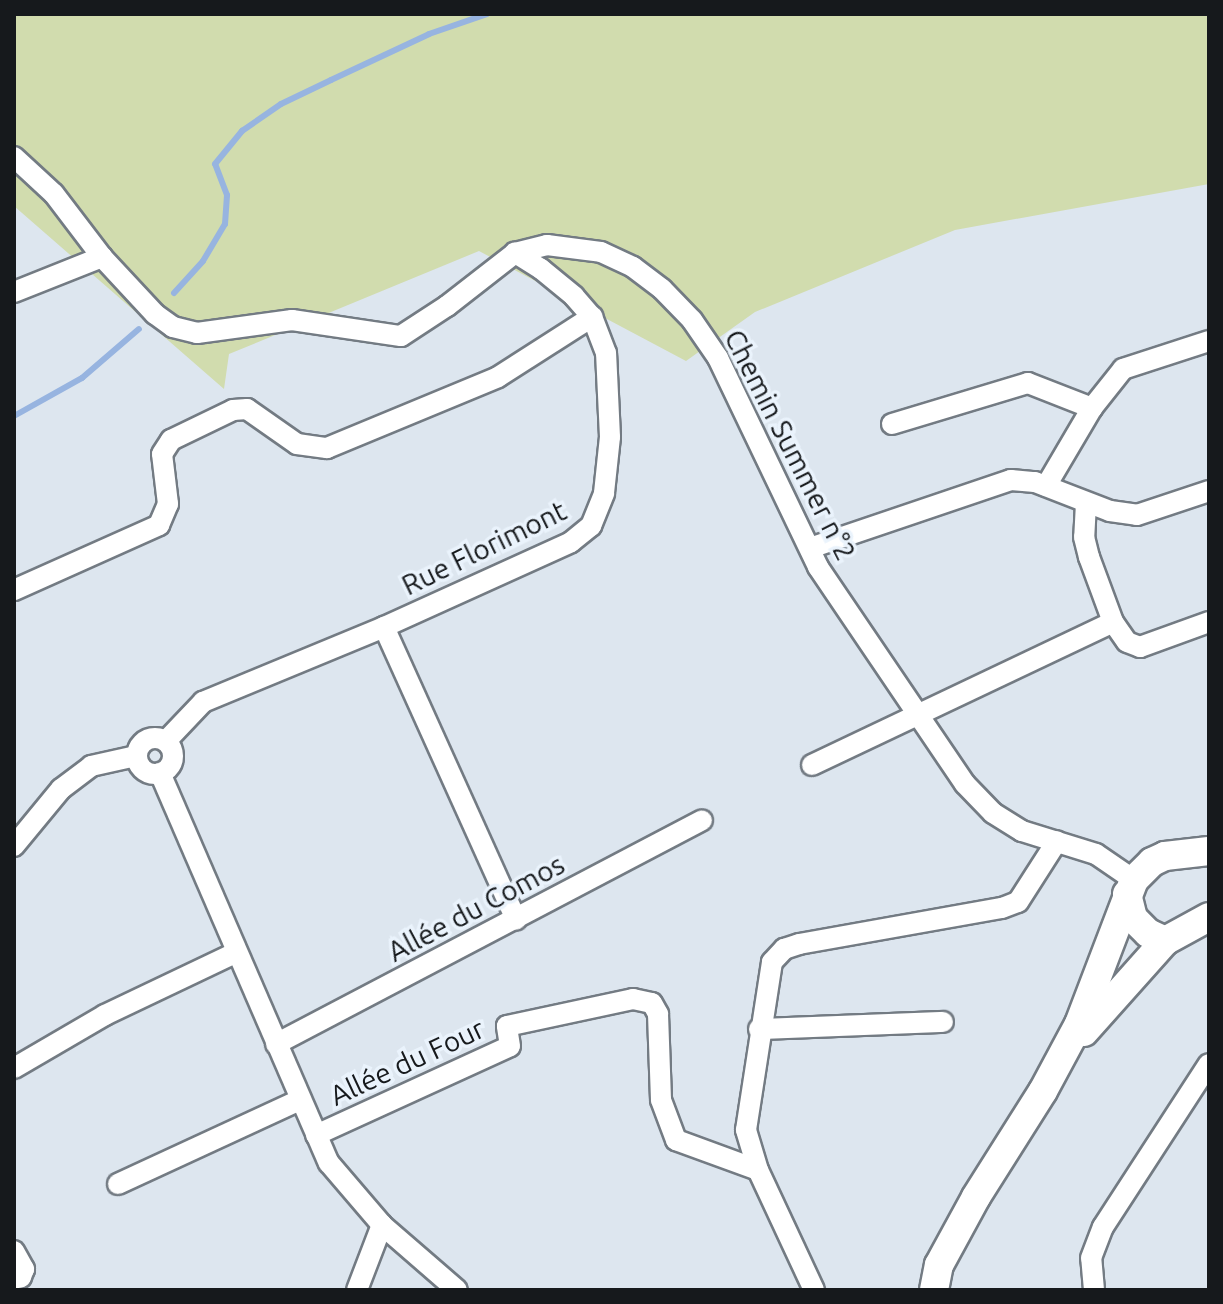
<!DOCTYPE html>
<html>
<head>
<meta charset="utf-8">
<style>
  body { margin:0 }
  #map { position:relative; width:1223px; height:1304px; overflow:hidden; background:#dde6ef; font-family:Ubuntu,sans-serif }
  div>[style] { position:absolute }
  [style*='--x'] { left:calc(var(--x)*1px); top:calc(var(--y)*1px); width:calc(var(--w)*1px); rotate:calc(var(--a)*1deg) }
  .green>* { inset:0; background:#d1dcae }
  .stream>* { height:6px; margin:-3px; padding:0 3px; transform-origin:3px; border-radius:3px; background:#97b4e0 }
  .roads { filter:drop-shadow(2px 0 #737b83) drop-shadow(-2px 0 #737b83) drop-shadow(0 2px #737b83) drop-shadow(0 -2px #737b83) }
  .street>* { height:20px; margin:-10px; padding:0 10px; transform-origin:10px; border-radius:10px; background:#fff }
  .street>.ring { margin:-10px; padding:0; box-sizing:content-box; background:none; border:20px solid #fff; border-radius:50% }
  .secondary>* { height:28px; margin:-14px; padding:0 14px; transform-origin:14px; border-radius:14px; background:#fff }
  span { translate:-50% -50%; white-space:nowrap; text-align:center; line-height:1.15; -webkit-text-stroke:7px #eaf3fc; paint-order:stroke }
  .street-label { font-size:28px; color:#16191c }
  .frame { position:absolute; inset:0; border:16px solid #16191c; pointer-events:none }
</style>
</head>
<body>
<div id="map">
  <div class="green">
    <div style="clip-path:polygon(14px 14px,1209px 14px,1209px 184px,955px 230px,755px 312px,686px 361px,479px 251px,229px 354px,224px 389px,14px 206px)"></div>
  </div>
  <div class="stream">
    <div style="--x:174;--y:293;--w:43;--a:-47.8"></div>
    <div style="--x:203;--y:261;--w:43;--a:-59.3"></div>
    <div style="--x:225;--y:224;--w:29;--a:-86"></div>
    <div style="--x:227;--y:195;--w:33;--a:-111"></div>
    <div style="--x:215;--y:164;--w:43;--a:-50.7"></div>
    <div style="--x:242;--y:131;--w:47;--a:-34.7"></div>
    <div style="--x:281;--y:104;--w:55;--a:-25.6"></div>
    <div style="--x:331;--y:80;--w:108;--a:-25.1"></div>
    <div style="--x:429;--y:34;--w:61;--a:-19"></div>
    <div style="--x:14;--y:416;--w:78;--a:-29.2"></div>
    <div style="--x:82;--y:378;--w:75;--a:-40.7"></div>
  </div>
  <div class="roads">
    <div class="street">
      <div style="--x:14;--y:157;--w:54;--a:42.8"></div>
      <div style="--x:54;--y:194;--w:79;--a:52.7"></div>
      <div style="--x:102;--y:257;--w:78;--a:47.1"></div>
      <div style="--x:155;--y:314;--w:22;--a:36"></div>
      <div style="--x:173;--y:327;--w:25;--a:14"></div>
      <div style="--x:197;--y:333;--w:96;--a:-7.8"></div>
      <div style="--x:292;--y:320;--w:110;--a:8.4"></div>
      <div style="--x:401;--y:336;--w:55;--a:-33.1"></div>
      <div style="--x:447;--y:306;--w:86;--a:-37.9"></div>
      <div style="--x:515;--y:253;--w:33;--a:-14"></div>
      <div style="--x:547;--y:245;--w:54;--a:7.4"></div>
      <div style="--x:601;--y:252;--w:35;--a:25"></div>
      <div style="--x:633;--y:267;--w:36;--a:37"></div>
      <div style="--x:662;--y:289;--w:43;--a:45.9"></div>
      <div style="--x:692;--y:320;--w:46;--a:55.6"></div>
      <div style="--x:718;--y:358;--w:232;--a:64.4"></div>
      <div style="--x:818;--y:567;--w:262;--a:55.9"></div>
      <div style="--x:965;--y:784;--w:40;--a:46"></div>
      <div style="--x:993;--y:813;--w:34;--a:32"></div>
      <div style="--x:1022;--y:831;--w:77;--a:17.3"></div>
      <div style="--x:1096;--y:854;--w:46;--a:34.4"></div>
      <div style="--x:14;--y:292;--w:95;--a:-21.7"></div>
      <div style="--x:892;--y:424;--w:142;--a:-16.8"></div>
      <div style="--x:1028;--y:383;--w:69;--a:21.3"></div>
      <div style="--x:1046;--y:486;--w:91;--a:-59.5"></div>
      <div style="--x:1092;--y:408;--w:50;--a:-51.5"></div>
      <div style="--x:1123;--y:369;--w:90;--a:-18"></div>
      <div style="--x:1086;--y:503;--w:34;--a:93"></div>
      <div style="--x:1084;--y:537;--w:21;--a:76"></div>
      <div style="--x:1089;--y:557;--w:69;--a:69.7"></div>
      <div style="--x:1113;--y:622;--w:24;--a:55"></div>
      <div style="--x:1127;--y:642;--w:14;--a:21"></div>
      <div style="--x:1140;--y:647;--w:73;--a:-19.9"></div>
      <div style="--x:810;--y:548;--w:212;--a:-18.7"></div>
      <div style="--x:1011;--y:480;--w:24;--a:5"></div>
      <div style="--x:1035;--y:482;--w:80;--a:21.1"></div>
      <div style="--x:1110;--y:511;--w:27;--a:8"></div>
      <div style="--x:1137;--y:515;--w:76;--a:-18.4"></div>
      <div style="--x:14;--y:590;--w:159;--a:-24.1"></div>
      <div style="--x:159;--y:525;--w:23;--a:-67"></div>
      <div style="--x:168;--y:504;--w:50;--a:-96.8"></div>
      <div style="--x:162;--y:454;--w:17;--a:-57"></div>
      <div style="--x:171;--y:440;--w:69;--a:-25.8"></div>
      <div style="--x:233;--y:410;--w:14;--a:-4"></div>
      <div style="--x:247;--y:409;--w:61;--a:35"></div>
      <div style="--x:297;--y:444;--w:30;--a:8"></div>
      <div style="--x:327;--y:448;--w:185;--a:-22.5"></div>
      <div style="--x:498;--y:377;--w:112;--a:-32.6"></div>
      <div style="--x:384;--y:627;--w:321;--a:65.7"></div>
      <div class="ring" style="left:137px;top:738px;width:16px;height:16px"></div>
      <div style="--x:166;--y:741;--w:54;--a:-46.5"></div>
      <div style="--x:203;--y:702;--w:196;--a:-22.5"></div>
      <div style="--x:384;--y:627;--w:205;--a:-24.4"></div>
      <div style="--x:571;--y:542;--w:26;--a:-39"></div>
      <div style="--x:591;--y:526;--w:35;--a:-68"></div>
      <div style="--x:604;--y:493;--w:56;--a:-83.9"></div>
      <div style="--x:610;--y:437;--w:84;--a:-92.7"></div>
      <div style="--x:606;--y:353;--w:39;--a:-111"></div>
      <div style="--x:592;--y:317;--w:28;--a:-131"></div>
      <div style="--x:574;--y:296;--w:43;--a:-140.7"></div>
      <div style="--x:541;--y:269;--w:31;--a:-148"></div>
      <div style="--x:812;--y:765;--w:333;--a:-25.4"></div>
      <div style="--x:160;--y:773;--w:425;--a:66.6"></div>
      <div style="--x:329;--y:1163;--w:82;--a:49.5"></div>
      <div style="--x:382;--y:1225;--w:99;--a:40.9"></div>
      <div style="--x:14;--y:846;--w:74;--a:-50.5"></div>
      <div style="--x:61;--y:789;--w:38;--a:-37"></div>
      <div style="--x:91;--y:766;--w:46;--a:-12.5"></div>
      <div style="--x:759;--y:1029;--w:184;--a:-2.2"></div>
      <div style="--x:276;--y:1044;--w:481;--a:-27.7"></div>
      <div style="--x:14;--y:1068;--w:105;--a:-30.2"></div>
      <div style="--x:105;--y:1015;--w:144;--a:-25.5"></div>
      <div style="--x:316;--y:1135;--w:213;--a:-24.6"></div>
      <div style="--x:510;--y:1046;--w:20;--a:-99"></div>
      <div style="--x:507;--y:1026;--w:129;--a:-12.1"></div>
      <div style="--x:633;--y:999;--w:19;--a:12"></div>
      <div style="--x:652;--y:1003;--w:13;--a:61"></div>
      <div style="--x:658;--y:1014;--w:86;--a:88"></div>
      <div style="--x:661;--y:1100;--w:43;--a:69.4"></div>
      <div style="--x:676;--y:1140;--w:87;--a:20.1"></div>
      <div style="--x:118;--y:1184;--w:200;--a:-24.8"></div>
      <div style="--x:14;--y:1251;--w:21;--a:61"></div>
      <div style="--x:24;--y:1269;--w:9;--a:111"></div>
      <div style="--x:21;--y:1277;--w:7;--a:164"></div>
      <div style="--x:357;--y:1290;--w:70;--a:-69"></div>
      <div style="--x:814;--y:1290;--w:132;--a:-115"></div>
      <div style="--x:758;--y:1170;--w:42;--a:-106.7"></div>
      <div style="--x:746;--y:1130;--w:170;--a:-81.2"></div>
      <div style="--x:772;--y:962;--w:18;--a:-47"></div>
      <div style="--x:784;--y:949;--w:16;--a:-18"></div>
      <div style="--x:799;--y:944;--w:206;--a:-10.1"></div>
      <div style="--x:1002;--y:908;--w:17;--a:-21"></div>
      <div style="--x:1018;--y:902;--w:72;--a:-57.4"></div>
      <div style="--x:1094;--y:1290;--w:32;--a:-95"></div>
      <div style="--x:1091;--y:1258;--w:33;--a:-69"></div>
      <div style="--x:1103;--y:1227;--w:194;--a:-57"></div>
    </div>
    <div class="secondary">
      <div style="--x:1127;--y:894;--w:25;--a:76"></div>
      <div style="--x:1133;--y:918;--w:21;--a:45"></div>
      <div style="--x:1148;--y:933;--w:19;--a:25"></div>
      <div style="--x:1084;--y:1032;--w:122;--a:-48.3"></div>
      <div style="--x:1165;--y:941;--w:50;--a:-28.6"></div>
      <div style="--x:934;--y:1290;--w:25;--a:-79"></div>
      <div style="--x:939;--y:1265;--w:77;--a:-61.4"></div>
      <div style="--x:976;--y:1197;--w:125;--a:-57.7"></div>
      <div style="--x:1043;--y:1091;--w:76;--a:-61.8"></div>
      <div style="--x:1079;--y:1024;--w:154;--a:-69.1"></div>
      <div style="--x:1134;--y:880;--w:25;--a:-45"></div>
      <div style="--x:1152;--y:862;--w:14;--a:-25"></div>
      <div style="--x:1165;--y:856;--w:44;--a:-6.5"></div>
    </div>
  </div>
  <div class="street-label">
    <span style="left:790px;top:445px;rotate:63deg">Chemin Summer n°2</span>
    <span style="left:484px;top:548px;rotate:-26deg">Rue Florimont</span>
    <span style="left:476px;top:908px;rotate:-28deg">Allée du Comos</span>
    <span style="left:407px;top:1062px;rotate:-25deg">Allée du Four</span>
  </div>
  <div class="frame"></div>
</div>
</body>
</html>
